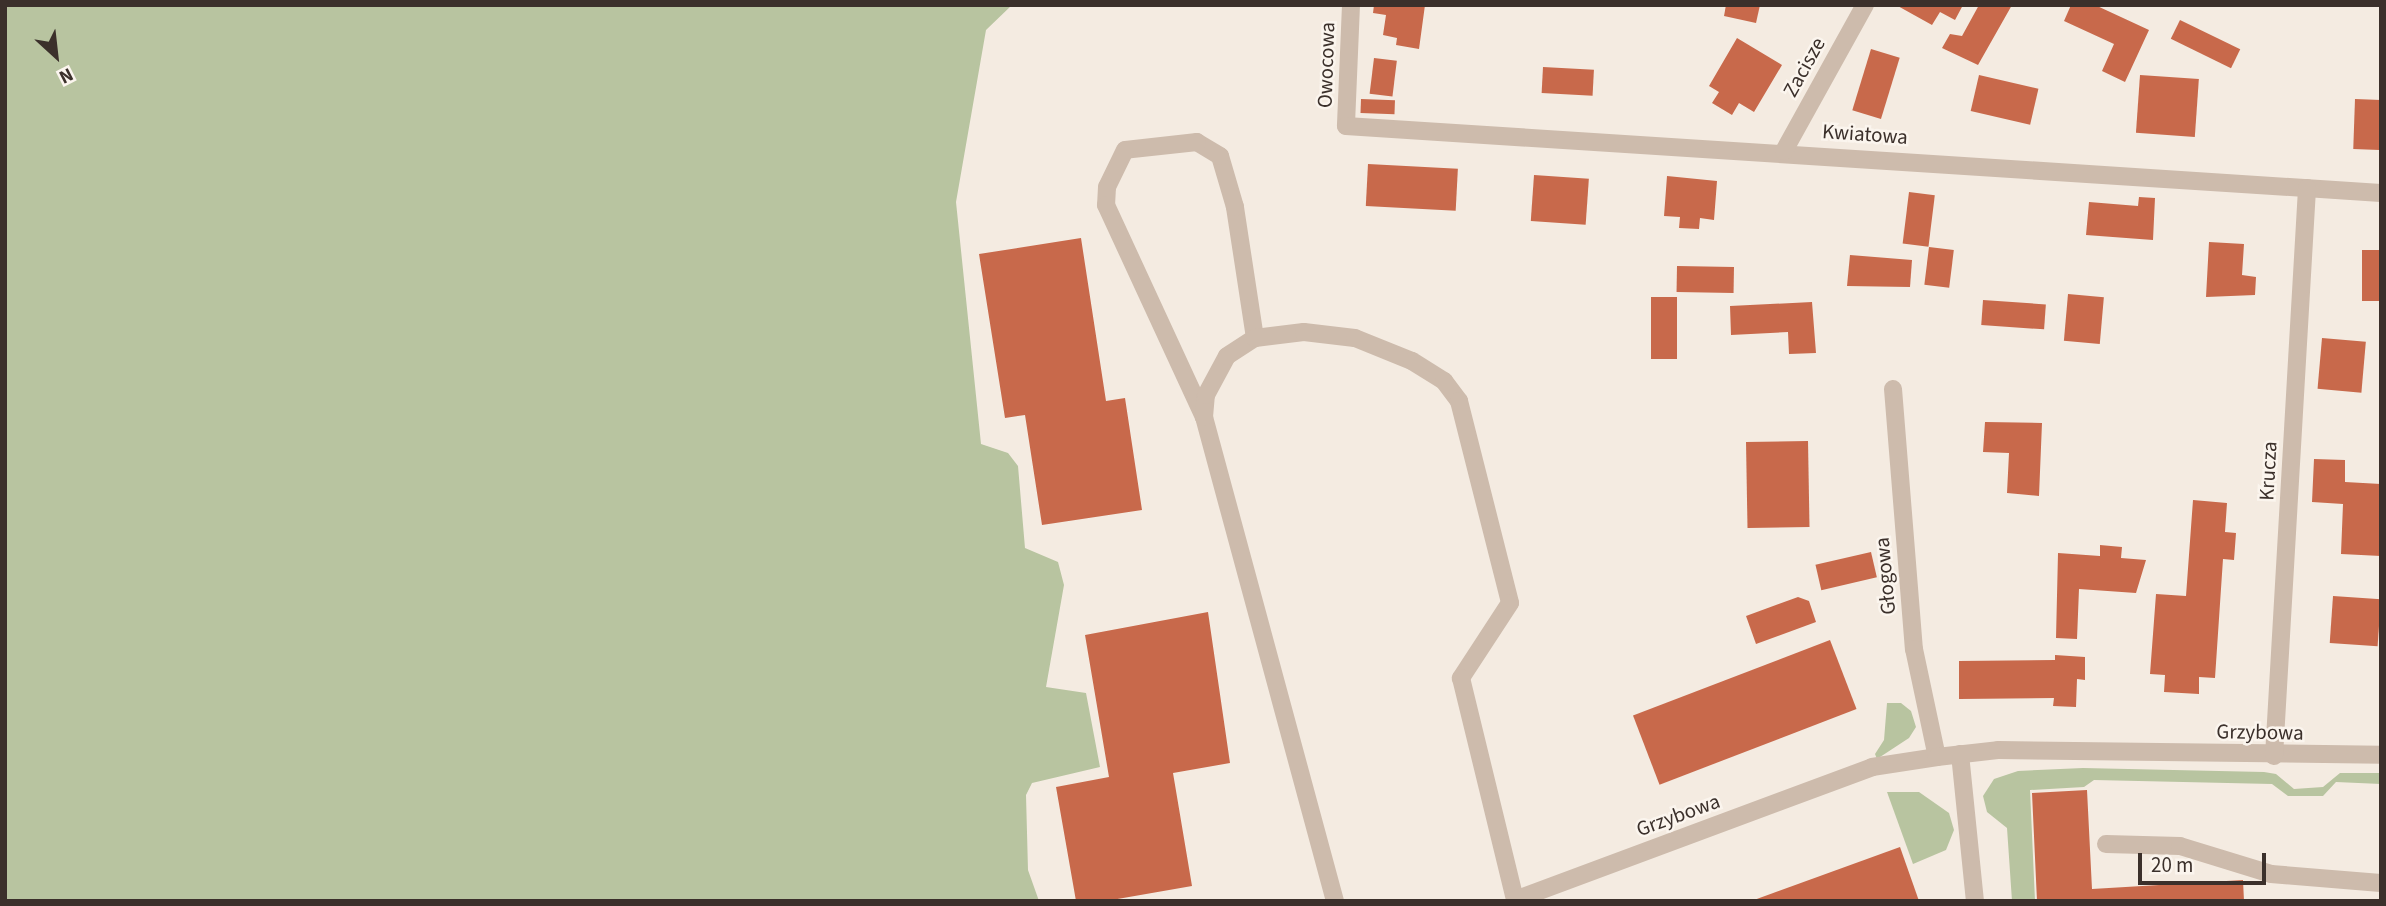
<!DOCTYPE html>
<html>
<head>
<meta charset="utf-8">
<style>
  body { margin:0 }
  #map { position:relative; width:2386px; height:906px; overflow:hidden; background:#f4ebe1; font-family:"Source Sans 3",sans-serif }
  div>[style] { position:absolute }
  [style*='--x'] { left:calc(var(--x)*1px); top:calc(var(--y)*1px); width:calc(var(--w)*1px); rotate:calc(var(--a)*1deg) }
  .green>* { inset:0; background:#b8c4a0 }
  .building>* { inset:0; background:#c8694b; transform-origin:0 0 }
  .service>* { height:18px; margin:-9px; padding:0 9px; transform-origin:9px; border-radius:9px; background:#cdbbac }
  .minor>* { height:18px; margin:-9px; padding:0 9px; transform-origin:9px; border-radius:9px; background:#cdbbac }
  span { translate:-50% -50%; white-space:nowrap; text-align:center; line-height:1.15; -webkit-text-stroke:5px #fbf5ee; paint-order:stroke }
  .street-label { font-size:21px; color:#3b302b }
  .frame { position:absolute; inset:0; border:7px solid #3b302b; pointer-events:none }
  .north { position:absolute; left:21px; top:21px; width:70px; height:70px; -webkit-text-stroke:5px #fbf5ee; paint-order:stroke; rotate:153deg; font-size:19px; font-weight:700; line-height:28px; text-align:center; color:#3b302b }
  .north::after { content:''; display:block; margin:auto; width:24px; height:32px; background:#3b302b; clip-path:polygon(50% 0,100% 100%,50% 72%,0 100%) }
  .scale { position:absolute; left:2138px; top:853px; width:128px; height:32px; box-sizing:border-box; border:4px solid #3b302b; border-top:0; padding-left:9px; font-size:21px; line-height:24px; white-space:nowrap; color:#3b302b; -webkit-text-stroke:5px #fbf5ee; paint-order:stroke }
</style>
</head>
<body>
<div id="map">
  <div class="green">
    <div style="clip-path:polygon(5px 5px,1012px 5px,986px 30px,956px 202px,981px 444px,1008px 453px,1018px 466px,1025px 548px,1058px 562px,1064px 585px,1046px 687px,1086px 693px,1100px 767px,1032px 783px,1026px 795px,1028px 870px,1039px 901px,5px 901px)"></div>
    <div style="clip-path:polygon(1887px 703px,1901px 703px,1911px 711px,1916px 727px,1909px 738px,1877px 759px,1875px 754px,1884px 740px)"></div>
    <div style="clip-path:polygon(2083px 768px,2264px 772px,2276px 774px,2294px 789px,2323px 787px,2340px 773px,2381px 773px,2381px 784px,2336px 782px,2323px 796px,2288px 796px,2272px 784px,2094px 780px,2084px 787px,2030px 790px,2035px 901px,2012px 901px,2007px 828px,1987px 812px,1983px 796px,1994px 779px,2018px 771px)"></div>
    <div style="clip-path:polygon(1887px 792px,1919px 792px,1949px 813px,1954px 830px,1946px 850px,1913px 864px)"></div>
  </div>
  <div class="building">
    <div style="clip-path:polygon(1374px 5px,1425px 5px,1419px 49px,1396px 45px,1397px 38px,1383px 35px,1386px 15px,1373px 13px)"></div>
    <div style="clip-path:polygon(1726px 5px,1760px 5px,1756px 23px,1724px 16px)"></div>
    <div style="clip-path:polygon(1896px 5px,1963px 5px,1955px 20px,1940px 12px,1932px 25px)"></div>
    <div style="clip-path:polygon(1979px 5px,2012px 5px,1978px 65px,1942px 48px,1950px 34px,1962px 36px)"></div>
    <div style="clip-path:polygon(2071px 5px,2095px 5px,2149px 30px,2125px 82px,2102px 71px,2114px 44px,2064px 21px)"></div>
    <div style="left:2180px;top:20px;width:67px;height:21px;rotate:26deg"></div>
    <div style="clip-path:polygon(1737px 38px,1782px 65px,1754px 112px,1739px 103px,1732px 115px,1712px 103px,1719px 92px,1709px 86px)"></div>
    <div style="left:1871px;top:49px;width:30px;height:64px;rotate:17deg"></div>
    <div style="left:1374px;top:58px;width:23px;height:36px;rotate:7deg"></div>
    <div style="left:1543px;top:67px;width:51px;height:26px;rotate:3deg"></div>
    <div style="left:1979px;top:75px;width:61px;height:37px;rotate:13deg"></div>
    <div style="left:2140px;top:75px;width:59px;height:58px;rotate:4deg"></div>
    <div style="left:1361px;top:99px;width:34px;height:14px;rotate:2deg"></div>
    <div style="left:2355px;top:99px;width:26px;height:50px;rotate:2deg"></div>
    <div style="left:1368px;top:164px;width:90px;height:42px;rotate:3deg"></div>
    <div style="left:1534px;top:175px;width:55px;height:46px;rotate:4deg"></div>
    <div style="clip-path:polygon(1667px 176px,1717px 181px,1714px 220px,1700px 218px,1699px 229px,1679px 228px,1680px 217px,1664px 216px)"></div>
    <div style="left:1909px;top:192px;width:26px;height:52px;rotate:7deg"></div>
    <div style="clip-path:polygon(2139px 197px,2155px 198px,2153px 240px,2086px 235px,2089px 202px,2138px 206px)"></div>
    <div style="clip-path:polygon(1081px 238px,1106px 401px,1125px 398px,1142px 510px,1042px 525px,1025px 415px,1005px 418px,979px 254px)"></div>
    <div style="clip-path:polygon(2209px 242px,2244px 244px,2242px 275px,2256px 277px,2255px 295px,2206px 297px)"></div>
    <div style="left:1929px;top:247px;width:25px;height:38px;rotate:7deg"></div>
    <div style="left:2362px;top:250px;width:19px;height:51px"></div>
    <div style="clip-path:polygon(1850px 255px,1912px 260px,1910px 287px,1847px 286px)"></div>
    <div style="left:1677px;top:266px;width:57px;height:26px;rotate:1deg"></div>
    <div style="left:2068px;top:294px;width:36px;height:47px;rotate:5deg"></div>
    <div style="left:1651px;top:297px;width:26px;height:62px"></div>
    <div style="left:1983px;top:300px;width:63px;height:25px;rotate:4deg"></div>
    <div style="clip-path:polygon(1812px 302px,1816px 353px,1789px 354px,1788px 332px,1731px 335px,1730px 306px)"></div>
    <div style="left:2322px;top:338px;width:44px;height:51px;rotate:5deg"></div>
    <div style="clip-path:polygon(1985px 422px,2042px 423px,2039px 496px,2007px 493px,2009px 453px,1983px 452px)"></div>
    <div style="left:1808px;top:441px;width:86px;height:62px;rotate:89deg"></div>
    <div style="clip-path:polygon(2314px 459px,2345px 460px,2345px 482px,2381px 484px,2381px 556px,2341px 554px,2343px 504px,2312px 502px)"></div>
    <div style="clip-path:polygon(2193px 500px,2227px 503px,2225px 532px,2236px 533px,2234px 560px,2223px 559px,2215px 678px,2199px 677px,2199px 694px,2164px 692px,2165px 675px,2150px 674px,2156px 594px,2186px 596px)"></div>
    <div style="clip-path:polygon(2100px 545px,2122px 547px,2121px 558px,2146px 560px,2136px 593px,2079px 589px,2077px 639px,2056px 638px,2058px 553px,2100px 556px)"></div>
    <div style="left:1871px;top:552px;width:26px;height:57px;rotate:77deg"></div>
    <div style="left:2333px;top:596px;width:48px;height:47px;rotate:4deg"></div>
    <div style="clip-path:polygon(1798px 597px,1809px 601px,1816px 622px,1756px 644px,1746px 616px)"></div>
    <div style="clip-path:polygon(1208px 612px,1230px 763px,1173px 773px,1192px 886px,1106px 901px,1076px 901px,1056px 787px,1109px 777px,1085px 635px)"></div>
    <div style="left:1830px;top:640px;width:74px;height:211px;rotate:69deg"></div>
    <div style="clip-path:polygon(2055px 655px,2085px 657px,2085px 680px,2077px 679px,2076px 707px,2053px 706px,2054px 698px,1959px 699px,1959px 661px,2055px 660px)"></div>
    <div style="clip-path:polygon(2087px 790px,2092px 889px,2243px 880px,2244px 901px,2037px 901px,2032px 793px)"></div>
    <div style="clip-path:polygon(1900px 847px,1919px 901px,1754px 901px,1754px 900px)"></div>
  </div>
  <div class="service">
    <div style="--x:1255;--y:338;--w:133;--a:-98.7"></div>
    <div style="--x:1235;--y:207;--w:53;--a:-106.4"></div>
    <div style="--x:1220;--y:156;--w:27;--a:-149"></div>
    <div style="--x:1197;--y:142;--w:72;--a:173.7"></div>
    <div style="--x:1125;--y:150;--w:41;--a:115.9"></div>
    <div style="--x:1107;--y:187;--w:18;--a:93"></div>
    <div style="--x:1106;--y:205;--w:234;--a:65.2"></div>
    <div style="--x:1204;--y:417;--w:501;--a:74.86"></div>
    <div style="--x:1204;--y:417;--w:22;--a:-85"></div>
    <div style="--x:1206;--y:395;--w:44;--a:-61.7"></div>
    <div style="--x:1227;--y:356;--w:33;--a:-33"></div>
    <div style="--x:1255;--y:338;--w:49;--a:-7"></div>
    <div style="--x:1304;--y:332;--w:51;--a:6.7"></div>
    <div style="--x:1355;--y:338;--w:61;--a:22"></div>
    <div style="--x:1412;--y:361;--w:38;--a:32"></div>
    <div style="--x:1444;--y:381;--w:25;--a:53"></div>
    <div style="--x:1459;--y:401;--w:208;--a:75.8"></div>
    <div style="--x:1510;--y:603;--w:90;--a:123.2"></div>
    <div style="--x:1461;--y:678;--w:228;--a:76.3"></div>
    <div style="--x:1515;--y:900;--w:381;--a:-20.4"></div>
    <div style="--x:1872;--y:767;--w:66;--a:-8.7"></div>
    <div style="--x:1960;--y:754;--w:148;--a:84.2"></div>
    <div style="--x:2106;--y:844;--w:74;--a:1.5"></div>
    <div style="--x:2180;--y:846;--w:95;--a:17.1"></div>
    <div style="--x:2271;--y:874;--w:110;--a:4.7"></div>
  </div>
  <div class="minor">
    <div style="--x:1351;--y:5;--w:121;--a:92.4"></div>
    <div style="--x:1346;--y:126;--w:1037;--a:3.7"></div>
    <div style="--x:1784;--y:151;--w:167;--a:-61"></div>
    <div style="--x:1893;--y:389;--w:261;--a:85.4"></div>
    <div style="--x:1914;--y:649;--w:110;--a:78"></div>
    <div style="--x:1937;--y:757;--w:61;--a:-6.5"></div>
    <div style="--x:1998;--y:750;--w:383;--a:0.7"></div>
    <div style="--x:2274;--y:756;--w:569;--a:-86.67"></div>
  </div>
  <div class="street-label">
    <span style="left:1326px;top:65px;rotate:-88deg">Owocowa</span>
    <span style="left:1804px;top:67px;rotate:-61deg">Zacisze</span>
    <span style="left:1865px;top:134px;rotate:4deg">Kwiatowa</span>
    <span style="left:2268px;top:471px;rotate:-87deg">Krucza</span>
    <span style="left:1885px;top:576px;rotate:-95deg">Głogowa</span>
    <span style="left:2260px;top:732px;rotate:1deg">Grzybowa</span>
    <span style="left:1678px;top:815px;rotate:-20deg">Grzybowa</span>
  </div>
  <div class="frame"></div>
  <div class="north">N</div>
  <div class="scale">20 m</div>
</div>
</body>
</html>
